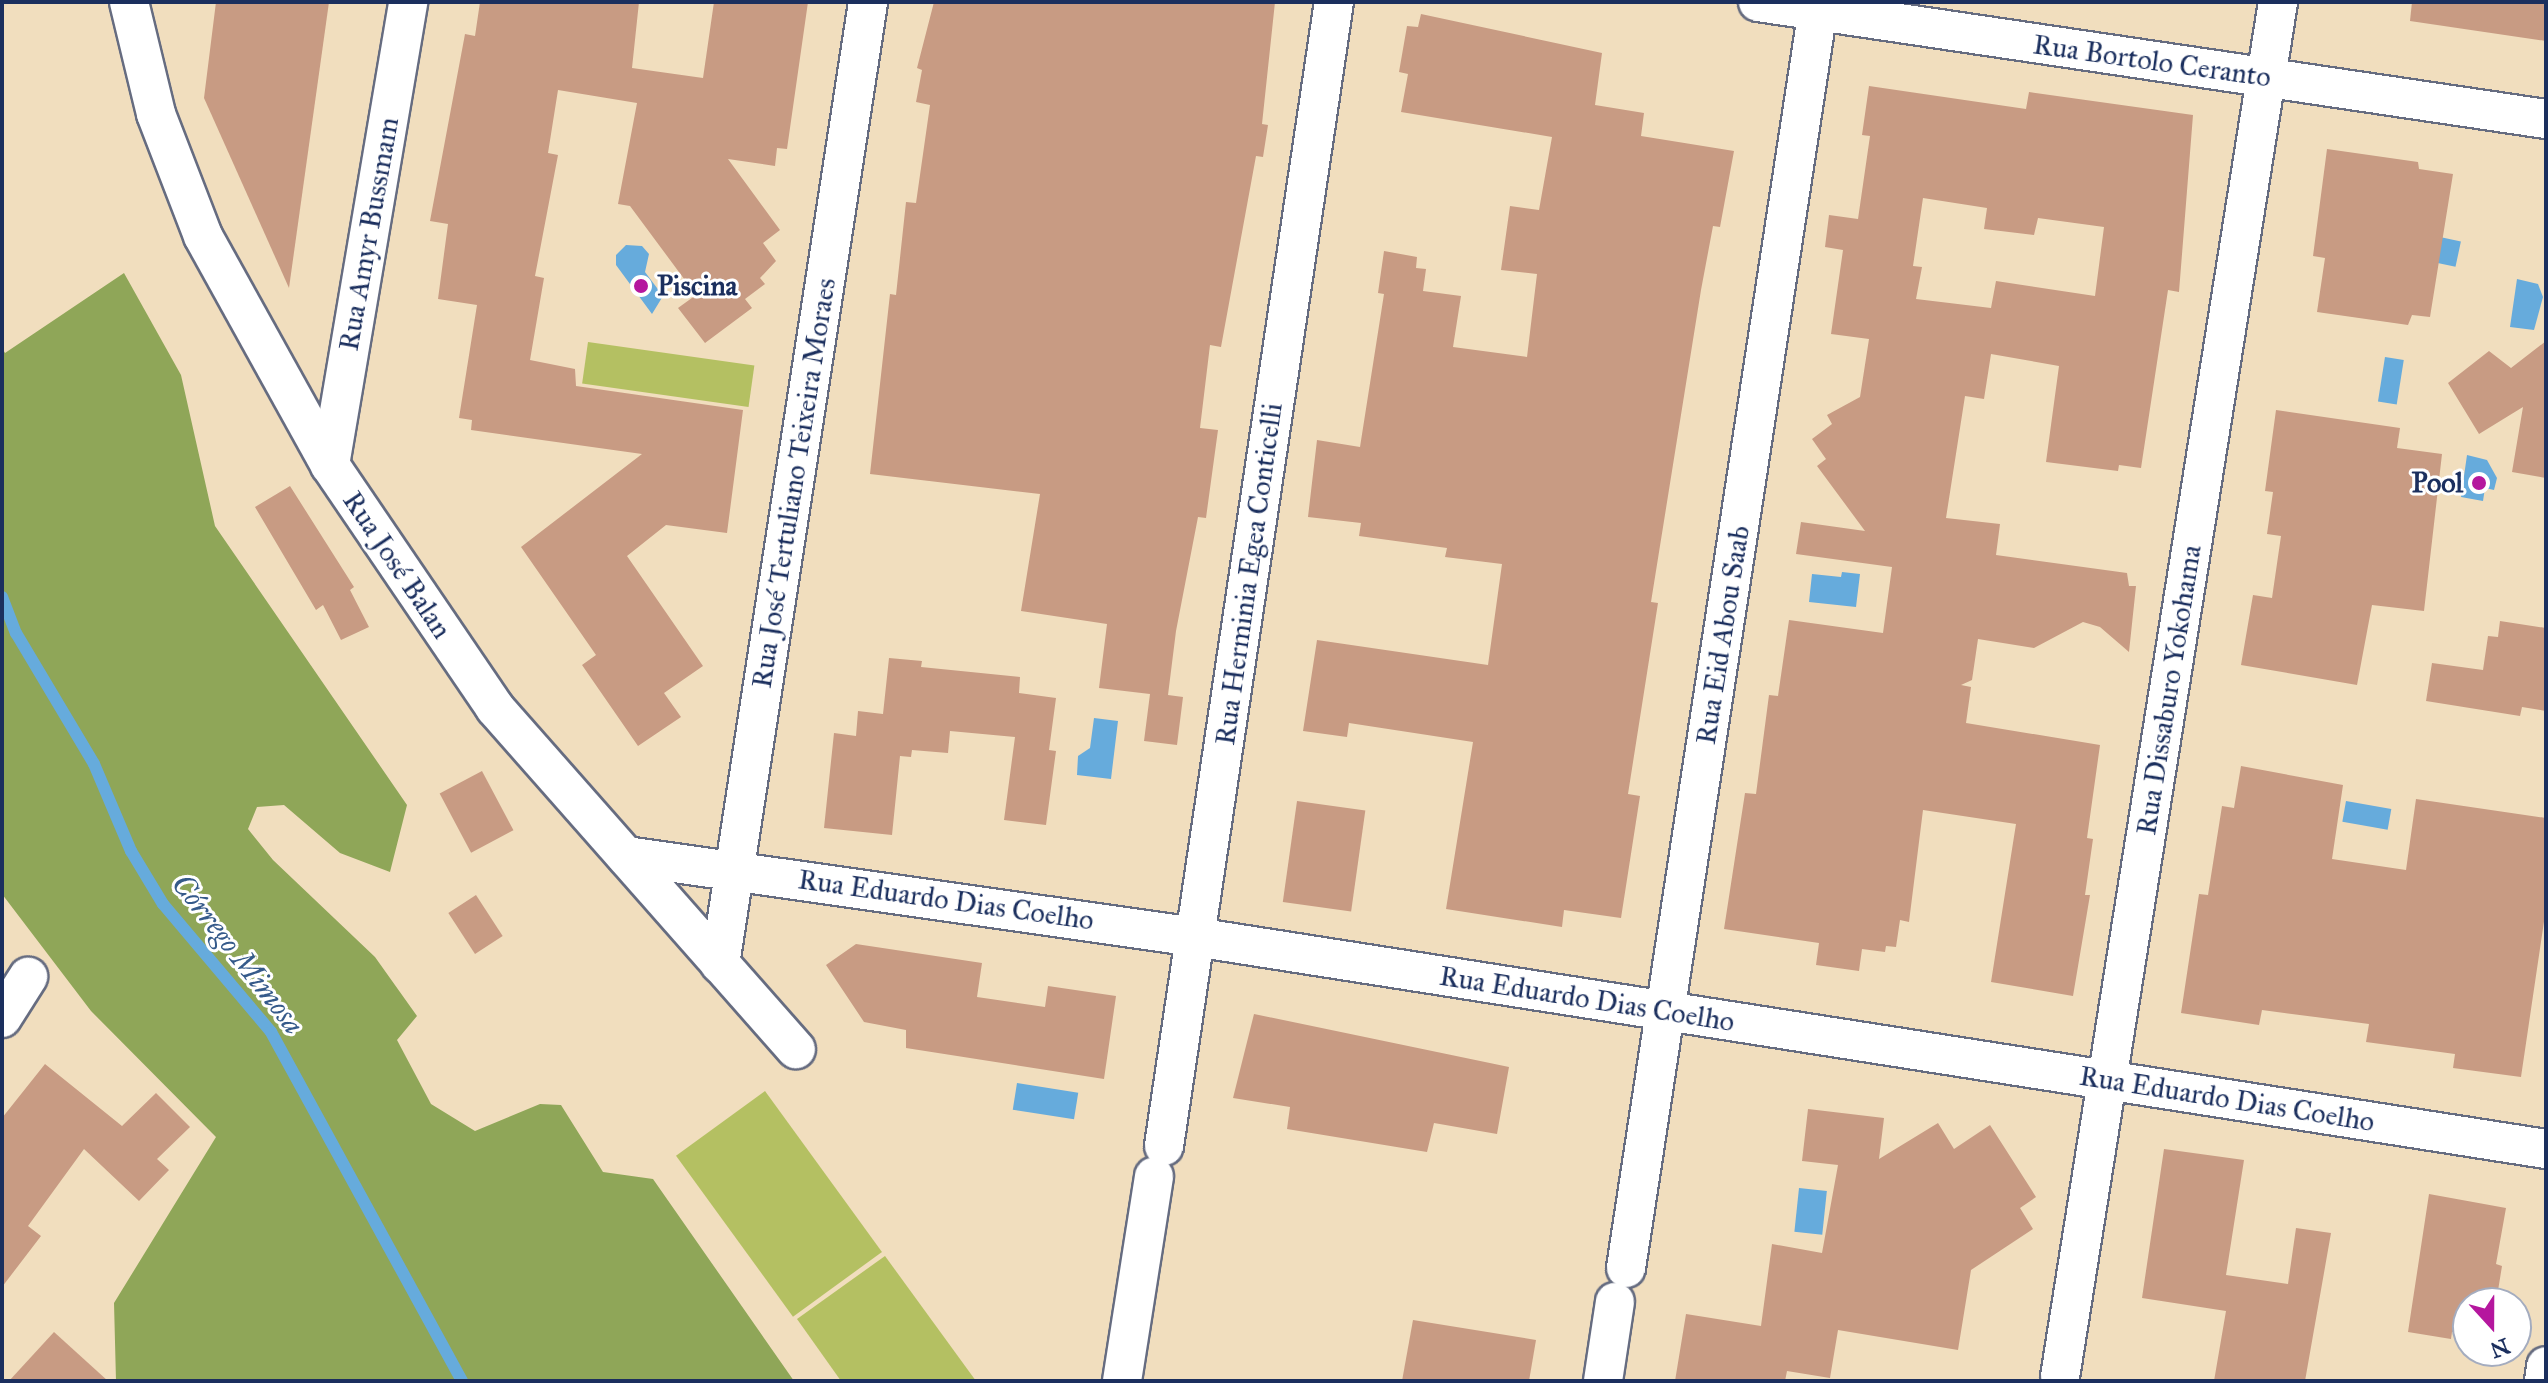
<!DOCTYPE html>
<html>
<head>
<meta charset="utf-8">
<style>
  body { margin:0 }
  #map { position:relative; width:2548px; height:1383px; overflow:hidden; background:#f1debe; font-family:"IM FELL Great Primer",serif }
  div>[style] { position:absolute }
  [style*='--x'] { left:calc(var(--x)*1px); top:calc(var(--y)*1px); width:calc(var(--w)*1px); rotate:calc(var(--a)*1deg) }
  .green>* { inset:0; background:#b4c062; transform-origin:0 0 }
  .forest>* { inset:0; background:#8fa658 }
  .water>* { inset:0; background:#66abdc; transform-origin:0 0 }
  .stream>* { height:12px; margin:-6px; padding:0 6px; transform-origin:6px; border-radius:6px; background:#66abdc }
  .building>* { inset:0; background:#c89b83; transform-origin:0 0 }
  .roads { filter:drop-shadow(2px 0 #666c80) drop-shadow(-2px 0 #666c80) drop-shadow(0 2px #666c80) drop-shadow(0 -2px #666c80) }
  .minor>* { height:38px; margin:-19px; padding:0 19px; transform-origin:19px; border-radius:19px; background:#fff }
  .dots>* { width:22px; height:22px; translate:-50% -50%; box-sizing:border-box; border:4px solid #fff; border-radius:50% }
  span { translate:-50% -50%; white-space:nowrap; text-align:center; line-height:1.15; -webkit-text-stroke:6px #fff; paint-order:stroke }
  .street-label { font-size:28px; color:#1b2f5e }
  .poi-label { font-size:28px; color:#1b2f5e; font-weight:700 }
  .left { translate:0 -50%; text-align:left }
  .right { translate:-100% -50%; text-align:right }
  .water-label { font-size:30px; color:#355a8a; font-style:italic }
  .frame { position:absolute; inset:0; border:4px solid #1b2f5e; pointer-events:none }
  .north { position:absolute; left:2452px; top:1287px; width:80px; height:80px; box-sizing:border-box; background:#fff; border:2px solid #a4acbf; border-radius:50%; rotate:159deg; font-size:22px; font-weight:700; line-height:32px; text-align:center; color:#1b2f5e }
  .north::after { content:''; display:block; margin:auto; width:28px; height:36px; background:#b5179e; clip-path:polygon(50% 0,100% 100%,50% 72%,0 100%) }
</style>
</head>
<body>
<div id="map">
  <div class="green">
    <div style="left:588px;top:342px;width:168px;height:42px;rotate:8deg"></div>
    <div style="left:765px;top:1091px;width:199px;height:110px;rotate:54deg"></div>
    <div style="clip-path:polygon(885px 1256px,976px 1381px,841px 1381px,797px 1319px)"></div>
  </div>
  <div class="forest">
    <div style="clip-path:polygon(124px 273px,181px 375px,215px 526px,407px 805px,390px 872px,340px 853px,284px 805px,257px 807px,248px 829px,273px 860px,375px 957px,417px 1016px,397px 1040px,431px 1104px,475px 1131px,540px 1104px,561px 1105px,603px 1172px,653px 1179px,794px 1381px,116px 1381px,114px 1303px,216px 1137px,91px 1011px,2px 894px,2px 348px,5px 353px)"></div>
  </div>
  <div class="water">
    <div style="left:2412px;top:231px;width:50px;height:26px;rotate:12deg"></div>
    <div style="clip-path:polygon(626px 245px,642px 246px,649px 254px,645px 272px,663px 296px,652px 314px,616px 265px,616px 255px)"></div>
    <div style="clip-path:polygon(2517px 279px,2538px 284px,2543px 297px,2534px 330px,2510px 327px)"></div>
    <div style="left:2385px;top:357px;width:19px;height:45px;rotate:9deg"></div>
    <div style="clip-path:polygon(2467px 455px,2487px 460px,2497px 478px,2494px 490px,2485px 488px,2483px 501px,2461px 497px)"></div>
    <div style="clip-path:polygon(1842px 572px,1860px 574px,1856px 607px,1809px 602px,1812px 574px,1841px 577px)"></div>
    <div style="clip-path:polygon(1094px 718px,1118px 721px,1111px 779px,1077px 775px,1078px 756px,1090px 748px)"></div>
    <div style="left:2346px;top:801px;width:46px;height:21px;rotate:10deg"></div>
    <div style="left:1017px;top:1083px;width:62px;height:27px;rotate:9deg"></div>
    <div style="left:1799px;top:1188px;width:28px;height:44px;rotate:6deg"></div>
  </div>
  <div class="stream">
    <div style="--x:2;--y:597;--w:39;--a:69"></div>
    <div style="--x:16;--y:633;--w:152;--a:59.2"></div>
    <div style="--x:94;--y:764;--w:95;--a:67"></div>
    <div style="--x:131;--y:851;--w:62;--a:58.9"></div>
    <div style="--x:163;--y:904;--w:167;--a:49.8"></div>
    <div style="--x:271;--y:1032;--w:398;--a:61.3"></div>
  </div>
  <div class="building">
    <div style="clip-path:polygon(216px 2px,329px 2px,289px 288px,204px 98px)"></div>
    <div style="clip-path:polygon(480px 2px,639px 2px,632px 68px,703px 78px,714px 2px,808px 2px,787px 149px,777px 148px,775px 166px,728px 159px,780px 230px,763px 243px,776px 261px,760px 278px,765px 284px,745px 299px,752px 308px,705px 343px,678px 308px,696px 295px,630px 206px,618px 204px,637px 103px,558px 90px,548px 153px,558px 155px,535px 276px,544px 278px,530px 360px,575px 369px,576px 386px,743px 410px,727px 533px,666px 525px,627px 556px,703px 666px,664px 693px,681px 717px,638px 746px,582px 665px,596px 655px,521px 547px,642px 454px,471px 430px,472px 420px,459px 418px,477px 305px,438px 299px,448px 224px,430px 221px,465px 34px,475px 36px)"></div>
    <div style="clip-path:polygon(934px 2px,1275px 2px,1262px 124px,1268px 125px,1263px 157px,1256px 156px,1221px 347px,1210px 345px,1200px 428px,1218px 430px,1206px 518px,1198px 517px,1176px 631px,1168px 695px,1183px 697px,1177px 745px,1144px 741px,1150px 694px,1099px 688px,1107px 624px,1021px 611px,1040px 494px,870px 474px,890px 294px,896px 295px,906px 202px,916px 203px,930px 105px,916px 102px,922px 70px,917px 68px)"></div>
    <div style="clip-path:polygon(2412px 2px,2546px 2px,2546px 41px,2410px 21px)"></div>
    <div style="clip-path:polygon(1421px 14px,1602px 53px,1595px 105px,1644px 113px,1641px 136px,1734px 151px,1720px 227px,1713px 226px,1701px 290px,1651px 602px,1658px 603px,1628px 794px,1640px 796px,1621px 918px,1564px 910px,1562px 927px,1446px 909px,1473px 742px,1349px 723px,1347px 737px,1303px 731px,1317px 640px,1488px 665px,1502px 564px,1445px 557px,1447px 548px,1359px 536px,1361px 523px,1308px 517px,1317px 440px,1360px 447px,1384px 294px,1378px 293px,1384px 251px,1417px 257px,1416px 268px,1426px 269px,1423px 291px,1461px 296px,1453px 347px,1527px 357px,1537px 274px,1501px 270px,1510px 206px,1539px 210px,1552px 137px,1401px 112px,1408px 74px,1399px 72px,1407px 26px,1418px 27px)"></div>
    <div style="clip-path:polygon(evenodd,1869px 86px,2026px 109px,2029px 92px,2193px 115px,2179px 292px,2168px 290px,2141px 468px,2119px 465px,2118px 471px,2046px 462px,2059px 366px,1991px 354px,1984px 399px,1965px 396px,1946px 518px,2000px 524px,1996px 555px,2127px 573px,2129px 586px,2136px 586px,2129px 652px,2100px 627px,2083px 622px,2034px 648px,1978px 639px,1972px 680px,1961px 685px,1971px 687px,1966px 723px,2100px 745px,2087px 838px,2093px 839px,2085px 895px,2090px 895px,2073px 996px,1991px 982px,2016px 824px,1923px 810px,1909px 922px,1900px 920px,1896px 947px,1886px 946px,1885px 952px,1862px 949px,1859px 971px,1816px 965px,1819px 943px,1724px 929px,1745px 793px,1756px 794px,1769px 695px,1778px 696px,1789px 620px,1883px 633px,1892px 567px,1796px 554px,1801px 522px,1865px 531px,1817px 466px,1826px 459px,1812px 439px,1832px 424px,1827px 415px,1860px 397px,1869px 339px,1831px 334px,1843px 250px,1825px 247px,1829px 215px,1858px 219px,1870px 136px,1862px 135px,1869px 86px,1923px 198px,1987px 208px,1984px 229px,2034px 235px,2038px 218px,2104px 227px,2095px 296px,1996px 281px,1991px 308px,1916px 299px,1922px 267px,1913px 266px,1923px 198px)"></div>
    <div style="clip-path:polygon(2327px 149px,2418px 162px,2419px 169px,2453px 174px,2430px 317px,2412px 315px,2408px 325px,2317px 312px,2325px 258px,2313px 256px)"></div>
    <div style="clip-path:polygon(2546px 341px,2546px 478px,2512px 472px,2523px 407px,2479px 434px,2448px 383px,2489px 351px,2511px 368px)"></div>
    <div style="clip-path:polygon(2276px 410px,2400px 428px,2397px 448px,2442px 454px,2424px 611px,2372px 605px,2357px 685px,2241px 665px,2253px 595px,2272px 598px,2281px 536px,2267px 534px,2273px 492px,2265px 491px)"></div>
    <div style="clip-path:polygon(290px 486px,354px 587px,350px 590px,369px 627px,341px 640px,323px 605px,316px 610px,255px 507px)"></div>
    <div style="clip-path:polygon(2500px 621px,2546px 628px,2546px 711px,2522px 707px,2520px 716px,2426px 701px,2432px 663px,2483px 670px,2488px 636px,2498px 637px)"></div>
    <div style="clip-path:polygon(889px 658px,922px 661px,921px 667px,1020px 677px,1019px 693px,1056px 698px,1049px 750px,1056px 751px,1046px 825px,1004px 820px,1015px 737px,950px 731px,948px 753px,912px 750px,911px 757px,900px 756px,892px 835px,824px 828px,834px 733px,856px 736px,858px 711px,883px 714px)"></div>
    <div style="clip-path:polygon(2241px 766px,2343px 785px,2332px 859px,2406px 870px,2416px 799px,2546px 818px,2546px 908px,2521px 1077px,2453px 1068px,2455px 1054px,2366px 1042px,2369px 1024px,2262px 1010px,2259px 1025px,2181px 1013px,2199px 894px,2208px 895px,2222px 806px,2234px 808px)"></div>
    <div style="left:482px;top:771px;width:67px;height:48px;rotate:62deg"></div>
    <div style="left:1297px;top:801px;width:69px;height:102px;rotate:8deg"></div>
    <div style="left:476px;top:895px;width:49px;height:33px;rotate:57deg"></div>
    <div style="clip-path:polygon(856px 944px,982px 963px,977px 997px,1045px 1007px,1048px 986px,1116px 996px,1104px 1079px,906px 1048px,906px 1030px,864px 1022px,826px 965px)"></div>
    <div style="clip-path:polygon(1254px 1014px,1509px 1067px,1497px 1134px,1434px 1123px,1427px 1152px,1287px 1129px,1290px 1107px,1233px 1098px)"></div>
    <div style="clip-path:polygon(45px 1064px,122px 1126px,156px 1093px,190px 1127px,157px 1159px,169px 1170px,139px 1201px,84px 1149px,28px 1226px,41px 1236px,2px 1287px,2px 1118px)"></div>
    <div style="clip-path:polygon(1808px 1109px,1884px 1118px,1879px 1159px,1938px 1123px,1954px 1149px,1990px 1125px,2036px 1197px,2020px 1208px,2033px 1229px,1971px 1270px,1958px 1350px,1838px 1330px,1830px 1378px,1787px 1371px,1785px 1381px,1675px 1381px,1686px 1314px,1761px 1326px,1772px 1244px,1822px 1253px,1838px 1165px,1802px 1161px)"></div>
    <div style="clip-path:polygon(2164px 1149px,2244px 1160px,2226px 1275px,2288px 1284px,2296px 1228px,2331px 1233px,2305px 1381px,2214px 1381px,2226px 1311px,2142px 1298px)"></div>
    <div style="clip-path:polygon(2429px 1194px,2506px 1208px,2496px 1264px,2502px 1266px,2496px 1303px,2468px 1303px,2468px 1334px,2452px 1332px,2451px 1339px,2408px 1332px)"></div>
    <div style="clip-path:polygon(1413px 1320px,1536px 1340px,1529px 1381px,1402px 1381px)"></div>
    <div style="clip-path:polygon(54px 1332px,108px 1381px,9px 1381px)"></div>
  </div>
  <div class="roads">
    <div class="minor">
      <div style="--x:129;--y:2;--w:115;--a:76.4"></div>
      <div style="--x:156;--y:114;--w:131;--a:68.9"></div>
      <div style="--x:203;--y:236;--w:262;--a:61"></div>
      <div style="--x:330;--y:465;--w:294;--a:55.8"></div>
      <div style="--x:495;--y:708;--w:455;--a:48.6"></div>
      <div style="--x:1758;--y:2;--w:797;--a:8.45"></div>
      <div style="--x:330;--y:465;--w:470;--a:-80.4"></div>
      <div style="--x:626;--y:856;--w:575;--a:8.1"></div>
      <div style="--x:1195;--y:937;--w:1368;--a:8.92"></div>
      <div style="--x:720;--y:964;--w:973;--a:-81.25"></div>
      <div style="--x:2;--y:1018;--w:49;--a:-57.6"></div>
      <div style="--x:1164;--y:1146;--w:1157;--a:-81.55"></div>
      <div style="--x:1626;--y:1268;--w:1281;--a:-81.33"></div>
      <div style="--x:2060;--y:1377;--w:1392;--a:-80.99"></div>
      <div style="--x:1122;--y:1381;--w:207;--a:-81.1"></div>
      <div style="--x:1603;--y:1381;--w:80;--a:-81.4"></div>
      <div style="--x:2544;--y:1381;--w:15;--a:-82"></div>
    </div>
  </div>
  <div class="dots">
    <div style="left:641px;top:286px;background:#b5179e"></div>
    <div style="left:2479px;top:483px;background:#b5179e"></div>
  </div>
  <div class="street-label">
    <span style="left:2152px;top:61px;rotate:8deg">Rua Bortolo Ceranto</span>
    <span style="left:369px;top:234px;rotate:-80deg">Rua Amyr Bussmam</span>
    <span style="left:794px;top:483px;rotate:-81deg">Rua José Tertuliano Teixeira Moraes</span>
    <span style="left:397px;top:565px;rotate:56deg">Rua José Balan</span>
    <span style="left:1249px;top:574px;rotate:-82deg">Rua Herminia Egea Conticelli</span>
    <span style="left:1723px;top:635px;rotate:-81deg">Rua Eid Abou Saab</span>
    <span style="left:2169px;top:690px;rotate:-81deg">Rua Dissaburo Yokohama</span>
    <span style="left:946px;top:900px;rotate:8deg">Rua Eduardo Dias Coelho</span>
    <span style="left:1587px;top:999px;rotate:9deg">Rua Eduardo Dias Coelho</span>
    <span style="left:2227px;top:1099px;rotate:9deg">Rua Eduardo Dias Coelho</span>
  </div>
  <div class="poi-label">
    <span class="left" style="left:657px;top:286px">Piscina</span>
    <span class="right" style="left:2463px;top:483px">Pool</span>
  </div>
  <div class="water-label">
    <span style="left:238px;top:954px;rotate:52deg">Córrego Mimosa</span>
  </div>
  <div class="frame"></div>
  <div class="north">N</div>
</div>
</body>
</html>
